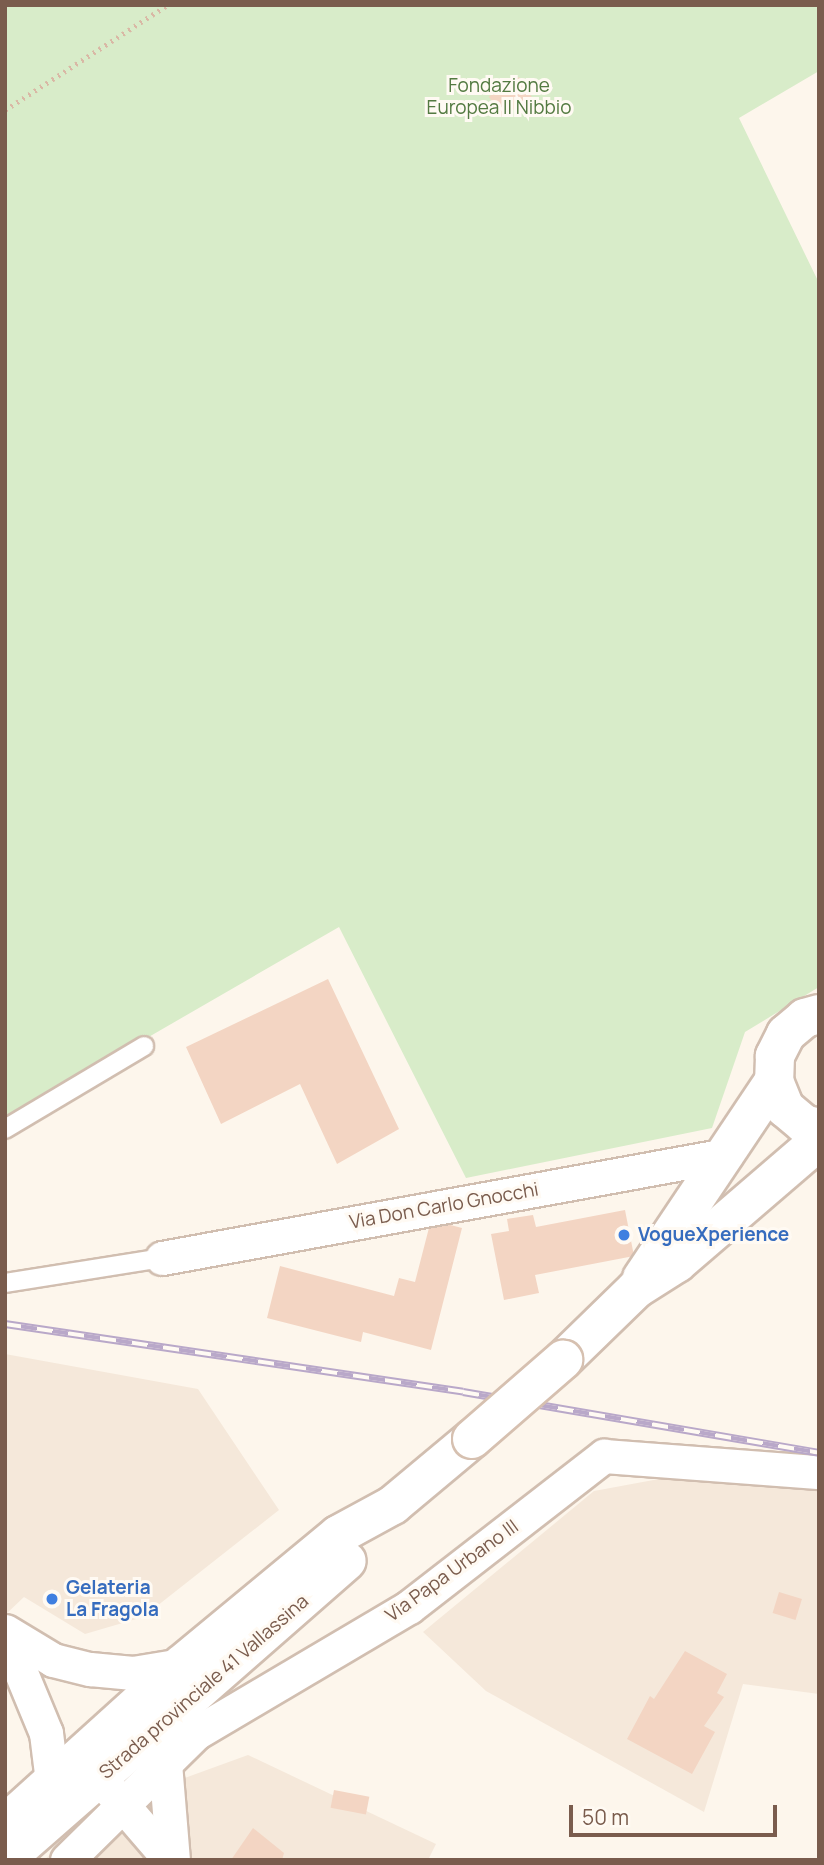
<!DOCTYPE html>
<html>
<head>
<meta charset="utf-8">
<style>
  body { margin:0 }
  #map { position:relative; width:824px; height:1865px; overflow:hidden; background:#fdf6ec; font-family:Manrope,sans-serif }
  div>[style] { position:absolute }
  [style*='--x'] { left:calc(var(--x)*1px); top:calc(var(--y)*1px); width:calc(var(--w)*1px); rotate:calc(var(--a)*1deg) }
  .residential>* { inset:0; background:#f5e8da }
  .green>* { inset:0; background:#d8ecc9 }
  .building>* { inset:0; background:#f3d5c3; transform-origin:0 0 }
  .path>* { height:4.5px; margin-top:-2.25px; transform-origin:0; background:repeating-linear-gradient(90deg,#d9b8a5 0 2px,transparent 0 7px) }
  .roads { filter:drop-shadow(2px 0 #d1beb0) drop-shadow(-2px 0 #d1beb0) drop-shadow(0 2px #d1beb0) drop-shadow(0 -2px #d1beb0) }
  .service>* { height:18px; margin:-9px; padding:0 9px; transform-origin:9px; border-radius:9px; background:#fff }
  .minor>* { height:33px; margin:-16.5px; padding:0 16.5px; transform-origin:16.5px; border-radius:16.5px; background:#fff }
  .secondary>* { height:38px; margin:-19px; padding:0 19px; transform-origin:19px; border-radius:19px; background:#fff }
  .rail>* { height:8px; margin-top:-4px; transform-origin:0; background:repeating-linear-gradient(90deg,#fffaf3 0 16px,#b9a8c9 0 32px); box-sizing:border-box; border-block:2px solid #b9a8c9 }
  .bridges { filter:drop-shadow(2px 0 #d6c0b0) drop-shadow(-2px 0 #d6c0b0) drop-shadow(0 2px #d6c0b0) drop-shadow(0 -2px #d6c0b0) }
  .secondary-bridge>* { height:38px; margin:-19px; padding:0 19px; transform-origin:19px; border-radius:19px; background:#fff }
  .dots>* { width:19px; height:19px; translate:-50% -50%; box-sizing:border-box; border:4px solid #fffaf3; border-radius:50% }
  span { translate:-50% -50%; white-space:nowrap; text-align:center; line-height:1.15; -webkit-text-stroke:6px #fffaf3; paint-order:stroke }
  .park-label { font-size:19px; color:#537a41 }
  .street-label { font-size:19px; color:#7a5c4d }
  .shop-label { font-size:19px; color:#366cbe; font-weight:700 }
  .left { translate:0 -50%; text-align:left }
  .frame { position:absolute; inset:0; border:7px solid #7a5c4d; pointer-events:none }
  .scale { position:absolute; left:569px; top:1805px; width:208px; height:32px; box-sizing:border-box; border:4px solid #7a5c4d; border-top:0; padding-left:9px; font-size:21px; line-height:24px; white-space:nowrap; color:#7a5c4d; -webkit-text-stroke:5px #fffaf3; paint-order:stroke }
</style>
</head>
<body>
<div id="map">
  <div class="residential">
    <div style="clip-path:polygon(5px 1354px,198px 1389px,279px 1510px,143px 1617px,85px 1634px,24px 1597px,5px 1615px)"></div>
    <div style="clip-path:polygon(659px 1479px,819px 1489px,819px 1694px,743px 1684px,704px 1812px,486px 1691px,423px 1632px,594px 1491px)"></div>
    <div style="clip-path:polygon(248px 1755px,436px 1844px,428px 1860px,44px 1860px,105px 1807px)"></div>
  </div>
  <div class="green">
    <div style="clip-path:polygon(5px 5px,819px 5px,819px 71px,739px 118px,819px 283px,819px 987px,745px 1032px,712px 1128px,466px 1178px,339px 927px,5px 1120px)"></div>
  </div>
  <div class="building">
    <div style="left:519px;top:77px;width:24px;height:36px;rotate:57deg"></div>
    <div style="clip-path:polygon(328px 979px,399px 1129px,337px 1164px,300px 1084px,221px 1124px,186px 1047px)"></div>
    <div style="clip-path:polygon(625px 1210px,634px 1256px,535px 1275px,539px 1293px,504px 1300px,491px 1234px,509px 1231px,507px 1219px,533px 1215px,536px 1227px)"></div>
    <div style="clip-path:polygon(431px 1220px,462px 1228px,431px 1350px,363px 1332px,361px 1342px,267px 1318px,280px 1266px,394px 1296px,399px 1278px,415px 1282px)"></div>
    <div style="left:779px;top:1592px;width:24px;height:22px;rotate:17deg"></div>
    <div style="clip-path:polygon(685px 1651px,727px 1674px,717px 1693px,724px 1697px,704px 1726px,715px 1732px,692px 1774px,627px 1739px,650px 1696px,654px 1699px)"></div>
    <div style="left:334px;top:1790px;width:36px;height:18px;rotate:11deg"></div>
    <div style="clip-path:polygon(253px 1828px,284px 1853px,282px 1860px,231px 1860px)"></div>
  </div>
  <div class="path">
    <div style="--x:5;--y:110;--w:193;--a:-32.9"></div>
  </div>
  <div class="roads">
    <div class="service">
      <div style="--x:5;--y:1129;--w:162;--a:-30.8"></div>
      <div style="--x:5;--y:1283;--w:159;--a:-9"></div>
    </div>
    <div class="minor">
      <div style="--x:162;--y:1258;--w:573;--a:-10.35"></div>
      <div style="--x:5;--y:1631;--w:56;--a:31.1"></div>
      <div style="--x:53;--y:1660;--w:38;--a:14"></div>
      <div style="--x:90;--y:1669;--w:43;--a:5.3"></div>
      <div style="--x:133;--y:1673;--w:49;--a:-9.5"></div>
      <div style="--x:5;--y:1634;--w:107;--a:67.5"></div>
      <div style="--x:46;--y:1733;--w:48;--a:82.9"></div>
      <div style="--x:158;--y:1753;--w:12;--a:55"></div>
      <div style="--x:165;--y:1763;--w:97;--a:85.3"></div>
      <div style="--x:108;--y:1788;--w:95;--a:49.3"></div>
      <div style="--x:67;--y:1860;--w:181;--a:-44.6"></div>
      <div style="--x:196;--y:1733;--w:247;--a:-30.6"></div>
      <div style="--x:409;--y:1607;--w:247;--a:-37.8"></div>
      <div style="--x:604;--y:1456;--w:216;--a:4.3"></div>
    </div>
    <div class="secondary">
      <div style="--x:819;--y:1014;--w:15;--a:164"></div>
      <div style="--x:805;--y:1018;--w:25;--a:140"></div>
      <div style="--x:786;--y:1034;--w:25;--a:117"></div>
      <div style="--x:775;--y:1056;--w:25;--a:92"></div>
      <div style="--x:774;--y:1081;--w:29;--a:68"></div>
      <div style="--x:785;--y:1108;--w:25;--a:40"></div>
      <div style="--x:804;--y:1124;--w:16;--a:15"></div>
      <div style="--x:642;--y:1278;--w:237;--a:-56.2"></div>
      <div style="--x:563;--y:1360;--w:102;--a:-44.2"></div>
      <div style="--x:636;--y:1289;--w:49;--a:-32.4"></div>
      <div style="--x:677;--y:1263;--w:187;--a:-40.7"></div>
      <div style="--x:5;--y:1824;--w:237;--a:-42.1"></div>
      <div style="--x:181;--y:1665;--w:204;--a:-39.6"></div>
      <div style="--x:338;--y:1535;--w:63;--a:-28.6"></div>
      <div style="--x:393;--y:1505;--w:103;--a:-39.9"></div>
      <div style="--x:5;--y:1860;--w:454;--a:-41.2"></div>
    </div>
  </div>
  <div class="rail">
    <div style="--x:5;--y:1324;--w:463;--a:8.4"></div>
    <div style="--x:463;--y:1392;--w:361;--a:9.7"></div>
  </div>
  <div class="bridges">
    <div class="secondary-bridge">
      <div style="--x:472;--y:1439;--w:121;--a:-41"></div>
    </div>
  </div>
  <div class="dots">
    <div style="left:624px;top:1235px;background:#3f7fe0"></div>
    <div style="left:52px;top:1599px;background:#3f7fe0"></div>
  </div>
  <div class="park-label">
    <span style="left:499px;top:97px">Fondazione<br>Europea Il Nibbio</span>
  </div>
  <div class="street-label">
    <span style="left:444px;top:1206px;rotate:-10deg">Via Don Carlo Gnocchi</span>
    <span style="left:452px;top:1571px;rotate:-36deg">Via Papa Urbano III</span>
    <span style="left:204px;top:1687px;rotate:-41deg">Strada provinciale 41 Vallassina</span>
  </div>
  <div class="shop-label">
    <span class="left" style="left:638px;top:1235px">VogueXperience</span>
    <span class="left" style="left:66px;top:1599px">Gelateria<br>La Fragola</span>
  </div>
  <div class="frame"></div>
  <div class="scale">50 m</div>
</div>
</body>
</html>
